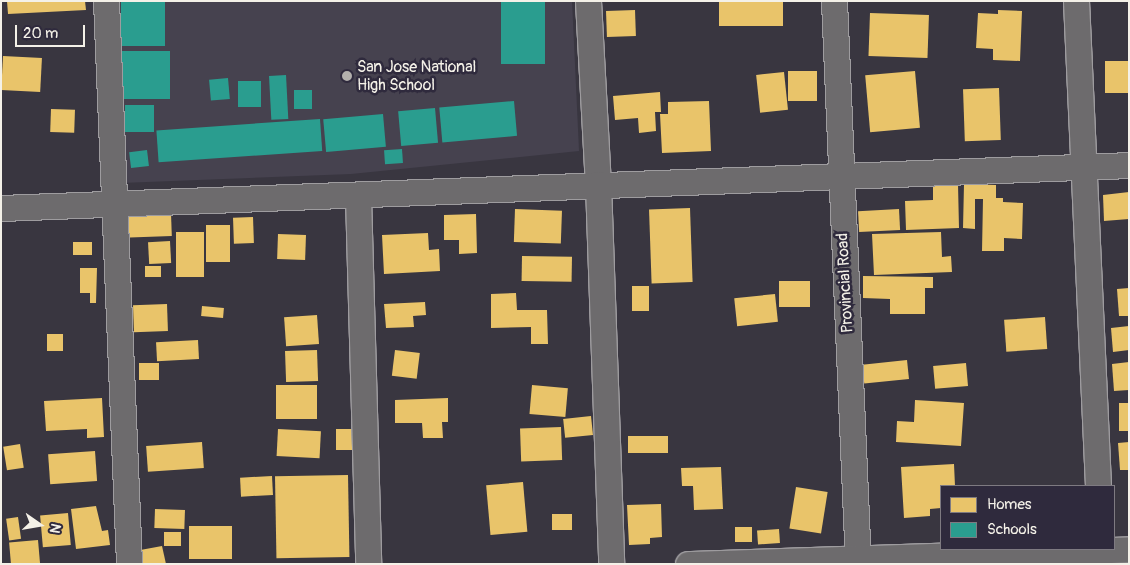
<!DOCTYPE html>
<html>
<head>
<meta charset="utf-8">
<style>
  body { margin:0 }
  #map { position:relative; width:1130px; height:565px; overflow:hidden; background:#393640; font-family:Pangolin,sans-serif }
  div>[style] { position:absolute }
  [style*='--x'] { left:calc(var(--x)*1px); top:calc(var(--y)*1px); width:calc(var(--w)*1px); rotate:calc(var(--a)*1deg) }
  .built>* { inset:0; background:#46424f }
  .homes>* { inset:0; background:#e9c46a; transform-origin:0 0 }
  .schools>* { inset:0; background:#2a9d8f; transform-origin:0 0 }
  .roads { filter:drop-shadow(1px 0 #9e9c9f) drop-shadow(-1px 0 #9e9c9f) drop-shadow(0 1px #9e9c9f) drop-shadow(0 -1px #9e9c9f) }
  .minor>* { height:25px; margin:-12.5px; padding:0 12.5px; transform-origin:12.5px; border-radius:12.5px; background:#6d6b6d }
  .dots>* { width:14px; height:14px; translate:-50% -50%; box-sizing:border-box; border:2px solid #2f2a3d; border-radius:50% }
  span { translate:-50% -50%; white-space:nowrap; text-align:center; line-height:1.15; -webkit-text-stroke:5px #2f2a3d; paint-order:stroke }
  .poi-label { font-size:16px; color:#f4f1e8 }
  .left { translate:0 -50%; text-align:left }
  .street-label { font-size:16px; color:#f4f1e8 }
  .frame { position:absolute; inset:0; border:2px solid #f4f1e8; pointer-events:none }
  .legend { position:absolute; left:940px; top:485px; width:175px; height:65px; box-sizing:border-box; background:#2f2a3d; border:1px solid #7e7a81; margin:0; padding:6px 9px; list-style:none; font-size:15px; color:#f4f1e8 }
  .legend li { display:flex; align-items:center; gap:10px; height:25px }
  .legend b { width:25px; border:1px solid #7e7a81 }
  .north { position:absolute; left:15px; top:500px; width:50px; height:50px; -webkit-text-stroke:4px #2f2a3d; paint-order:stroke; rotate:103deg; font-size:14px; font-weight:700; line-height:20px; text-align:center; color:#f4f1e8 }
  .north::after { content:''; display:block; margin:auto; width:18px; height:22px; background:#f4f1e8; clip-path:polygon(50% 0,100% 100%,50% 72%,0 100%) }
  .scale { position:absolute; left:15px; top:25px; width:70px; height:22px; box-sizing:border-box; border:2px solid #f4f1e8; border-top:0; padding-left:6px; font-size:15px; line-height:18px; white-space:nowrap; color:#f4f1e8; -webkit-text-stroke:4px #2f2a3d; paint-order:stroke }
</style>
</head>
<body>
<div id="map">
  <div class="built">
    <div style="clip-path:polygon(117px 1px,572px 1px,579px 151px,351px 174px,121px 183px)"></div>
  </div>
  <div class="homes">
    <div style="clip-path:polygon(7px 1px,85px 1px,86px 10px,8px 14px)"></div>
    <div style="left:719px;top:1px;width:64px;height:25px"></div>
    <div style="left:635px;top:10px;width:26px;height:29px;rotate:88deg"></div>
    <div style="clip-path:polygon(998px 10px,1022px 11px,1020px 61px,993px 60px,993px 49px,976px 48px,978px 13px,998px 14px)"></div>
    <div style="left:870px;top:13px;width:59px;height:43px;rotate:2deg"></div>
    <div style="left:3px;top:56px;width:39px;height:34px;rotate:3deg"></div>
    <div style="left:1129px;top:61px;width:32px;height:24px;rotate:90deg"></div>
    <div style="left:788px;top:71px;width:29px;height:30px"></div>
    <div style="left:915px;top:71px;width:57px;height:50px;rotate:85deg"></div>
    <div style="left:784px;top:72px;width:38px;height:28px;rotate:84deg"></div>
    <div style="left:999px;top:88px;width:52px;height:36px;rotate:88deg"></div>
    <div style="clip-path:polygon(660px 92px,661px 112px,655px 112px,656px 131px,639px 133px,638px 118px,615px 120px,613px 96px)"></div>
    <div style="clip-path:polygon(709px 101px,711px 151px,662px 153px,660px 114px,668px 114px,668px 102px)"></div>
    <div style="left:51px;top:109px;width:24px;height:23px;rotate:2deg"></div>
    <div style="clip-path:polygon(958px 184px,959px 228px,906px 230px,905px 201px,933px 200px,933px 185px)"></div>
    <div style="clip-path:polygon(964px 184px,996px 185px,996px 198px,1003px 198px,1003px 202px,1023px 203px,1022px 239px,1004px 238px,1004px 251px,982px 251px,983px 199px,975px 199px,975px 229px,963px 228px)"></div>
    <div style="clip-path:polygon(1129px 192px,1129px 219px,1104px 221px,1103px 195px)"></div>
    <div style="left:690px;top:208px;width:74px;height:41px;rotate:88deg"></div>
    <div style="left:515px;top:209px;width:47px;height:33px;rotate:2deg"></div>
    <div style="left:899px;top:209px;width:21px;height:41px;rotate:87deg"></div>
    <div style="left:171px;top:213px;width:23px;height:49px;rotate:88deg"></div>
    <div style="clip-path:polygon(476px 214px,477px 253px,459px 254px,459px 240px,444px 240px,444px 215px)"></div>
    <div style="left:253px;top:217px;width:26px;height:20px;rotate:88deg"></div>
    <div style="left:206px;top:225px;width:24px;height:37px"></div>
    <div style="left:176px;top:232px;width:28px;height:45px"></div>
    <div style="clip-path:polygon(941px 232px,942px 257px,951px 256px,952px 272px,874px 275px,872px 234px)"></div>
    <div style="clip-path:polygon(428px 233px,429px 250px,439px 249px,440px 271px,384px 274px,382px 235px)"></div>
    <div style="left:278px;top:234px;width:28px;height:25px;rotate:2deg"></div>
    <div style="left:170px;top:241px;width:22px;height:22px;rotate:87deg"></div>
    <div style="left:73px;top:242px;width:19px;height:13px"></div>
    <div style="left:522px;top:256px;width:50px;height:25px;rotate:1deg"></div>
    <div style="left:161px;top:266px;width:11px;height:16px;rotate:90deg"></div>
    <div style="clip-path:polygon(80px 268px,97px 268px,96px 303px,90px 303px,90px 293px,80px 293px)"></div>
    <div style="clip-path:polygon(863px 276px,933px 277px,933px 288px,925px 288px,925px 314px,890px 314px,890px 299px,863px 298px)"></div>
    <div style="left:810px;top:281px;width:26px;height:31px;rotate:90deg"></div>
    <div style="left:632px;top:286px;width:17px;height:25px"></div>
    <div style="clip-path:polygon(1129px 288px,1129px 316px,1119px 316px,1117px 289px)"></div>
    <div style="clip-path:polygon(516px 293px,517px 310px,547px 310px,548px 344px,531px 344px,531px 327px,491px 328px,491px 294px)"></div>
    <div style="left:775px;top:294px;width:28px;height:41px;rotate:84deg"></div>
    <div style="clip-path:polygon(425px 302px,426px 315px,413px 316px,414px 327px,386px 328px,384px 304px)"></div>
    <div style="left:167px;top:304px;width:27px;height:34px;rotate:88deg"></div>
    <div style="left:202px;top:306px;width:22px;height:10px;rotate:5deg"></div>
    <div style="left:317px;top:315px;width:29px;height:33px;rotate:86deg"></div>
    <div style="left:1045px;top:317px;width:32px;height:41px;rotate:86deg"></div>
    <div style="clip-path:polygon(1129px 326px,1129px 350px,1113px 352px,1111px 328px)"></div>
    <div style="left:47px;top:334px;width:16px;height:17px"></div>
    <div style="left:198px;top:340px;width:19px;height:42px;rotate:87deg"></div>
    <div style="left:317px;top:350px;width:31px;height:32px;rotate:88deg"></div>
    <div style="left:395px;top:350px;width:25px;height:26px;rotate:7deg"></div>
    <div style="left:907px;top:360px;width:19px;height:45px;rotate:84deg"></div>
    <div style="clip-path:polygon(1129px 362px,1129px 390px,1114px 391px,1112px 364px)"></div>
    <div style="left:139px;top:363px;width:20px;height:17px"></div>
    <div style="left:966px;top:363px;width:23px;height:33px;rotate:85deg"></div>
    <div style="left:276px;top:385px;width:41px;height:34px"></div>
    <div style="left:532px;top:385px;width:36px;height:29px;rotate:5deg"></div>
    <div style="clip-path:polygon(102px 398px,104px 437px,87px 438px,87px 429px,46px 431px,44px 401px)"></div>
    <div style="clip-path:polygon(448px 398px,448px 422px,442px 422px,443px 438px,423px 438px,422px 423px,395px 423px,395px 400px)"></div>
    <div style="clip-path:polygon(915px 400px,964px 403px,961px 446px,896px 442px,897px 421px,914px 422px)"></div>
    <div style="left:1119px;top:403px;width:10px;height:28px"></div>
    <div style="left:591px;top:416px;width:19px;height:28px;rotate:84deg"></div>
    <div style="left:561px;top:427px;width:33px;height:41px;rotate:88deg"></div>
    <div style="left:278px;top:429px;width:43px;height:27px;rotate:3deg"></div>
    <div style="left:336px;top:429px;width:19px;height:21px"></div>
    <div style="left:628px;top:436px;width:40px;height:17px"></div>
    <div style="left:202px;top:442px;width:26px;height:56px;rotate:86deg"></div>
    <div style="clip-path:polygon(1129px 442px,1129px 470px,1120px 470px,1118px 443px)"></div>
    <div style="left:20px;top:444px;width:24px;height:17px;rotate:81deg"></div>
    <div style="left:95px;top:451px;width:30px;height:47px;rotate:86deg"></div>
    <div style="clip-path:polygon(954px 464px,955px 486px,941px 486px,941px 508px,930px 509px,930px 516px,904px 518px,901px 467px)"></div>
    <div style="clip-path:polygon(721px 467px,723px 509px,694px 510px,693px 486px,682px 486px,681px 468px)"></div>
    <div style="left:348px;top:475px;width:82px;height:73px;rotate:89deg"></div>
    <div style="left:272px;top:476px;width:19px;height:32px;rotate:87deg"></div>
    <div style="left:523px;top:482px;width:50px;height:37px;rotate:85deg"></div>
    <div style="left:796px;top:487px;width:32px;height:42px;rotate:9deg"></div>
    <div style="clip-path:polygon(661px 504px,662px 537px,650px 538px,650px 544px,629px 545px,627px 505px)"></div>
    <div style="clip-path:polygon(96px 506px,102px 531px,108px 530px,110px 545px,76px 549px,71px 509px)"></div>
    <div style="left:155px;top:509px;width:30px;height:19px;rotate:2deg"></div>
    <div style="left:68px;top:513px;width:32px;height:28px;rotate:85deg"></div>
    <div style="left:572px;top:514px;width:16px;height:20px;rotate:90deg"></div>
    <div style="left:18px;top:517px;width:22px;height:12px;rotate:82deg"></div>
    <div style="left:189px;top:526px;width:43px;height:33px"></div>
    <div style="left:735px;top:527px;width:17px;height:15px"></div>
    <div style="left:779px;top:529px;width:14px;height:22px;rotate:86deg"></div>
    <div style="left:164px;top:532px;width:17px;height:14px"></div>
    <div style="left:38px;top:540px;width:23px;height:29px;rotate:85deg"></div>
    <div style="clip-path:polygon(162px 546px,166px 564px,137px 564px,135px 551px)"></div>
  </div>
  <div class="schools">
    <div style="left:121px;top:1px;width:44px;height:45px"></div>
    <div style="left:501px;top:1px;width:44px;height:63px"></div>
    <div style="left:119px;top:51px;width:51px;height:48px"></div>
    <div style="left:286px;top:75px;width:44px;height:17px;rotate:87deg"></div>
    <div style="left:228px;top:78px;width:21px;height:19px;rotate:85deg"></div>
    <div style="left:238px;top:81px;width:23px;height:26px"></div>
    <div style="left:294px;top:90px;width:18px;height:19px"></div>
    <div style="left:514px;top:101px;width:35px;height:75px;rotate:85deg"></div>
    <div style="left:125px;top:105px;width:29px;height:27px"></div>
    <div style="left:435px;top:108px;width:35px;height:37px;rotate:85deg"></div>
    <div style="left:383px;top:114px;width:33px;height:60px;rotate:85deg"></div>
    <div style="left:320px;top:119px;width:32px;height:164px;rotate:86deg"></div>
    <div style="left:402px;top:149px;width:14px;height:18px;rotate:86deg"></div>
    <div style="left:147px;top:150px;width:16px;height:18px;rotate:83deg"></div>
  </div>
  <div class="roads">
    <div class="minor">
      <div style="--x:106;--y:1;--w:563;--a:87.66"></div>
      <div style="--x:588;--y:1;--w:183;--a:86.9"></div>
      <div style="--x:598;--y:184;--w:380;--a:88"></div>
      <div style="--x:834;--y:1;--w:564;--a:87.56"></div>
      <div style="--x:1076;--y:1;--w:485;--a:87.4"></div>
      <div style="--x:358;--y:196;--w:368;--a:88.4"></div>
      <div style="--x:1;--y:208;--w:1129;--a:-2.18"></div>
      <div style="--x:688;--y:564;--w:441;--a:-1.9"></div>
    </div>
  </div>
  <div class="dots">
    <div style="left:347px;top:76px;background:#b3b0ad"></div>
  </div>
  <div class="poi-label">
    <span class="left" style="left:357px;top:76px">San Jose National<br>High School</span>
  </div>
  <div class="street-label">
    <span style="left:845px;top:283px;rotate:-93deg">Provincial Road</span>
  </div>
  <div class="frame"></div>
  <ul class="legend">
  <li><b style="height:14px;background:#e9c46a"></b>Homes</li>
  <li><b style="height:14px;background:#2a9d8f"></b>Schools</li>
  </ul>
  <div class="north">N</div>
  <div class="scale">20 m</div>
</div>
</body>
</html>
